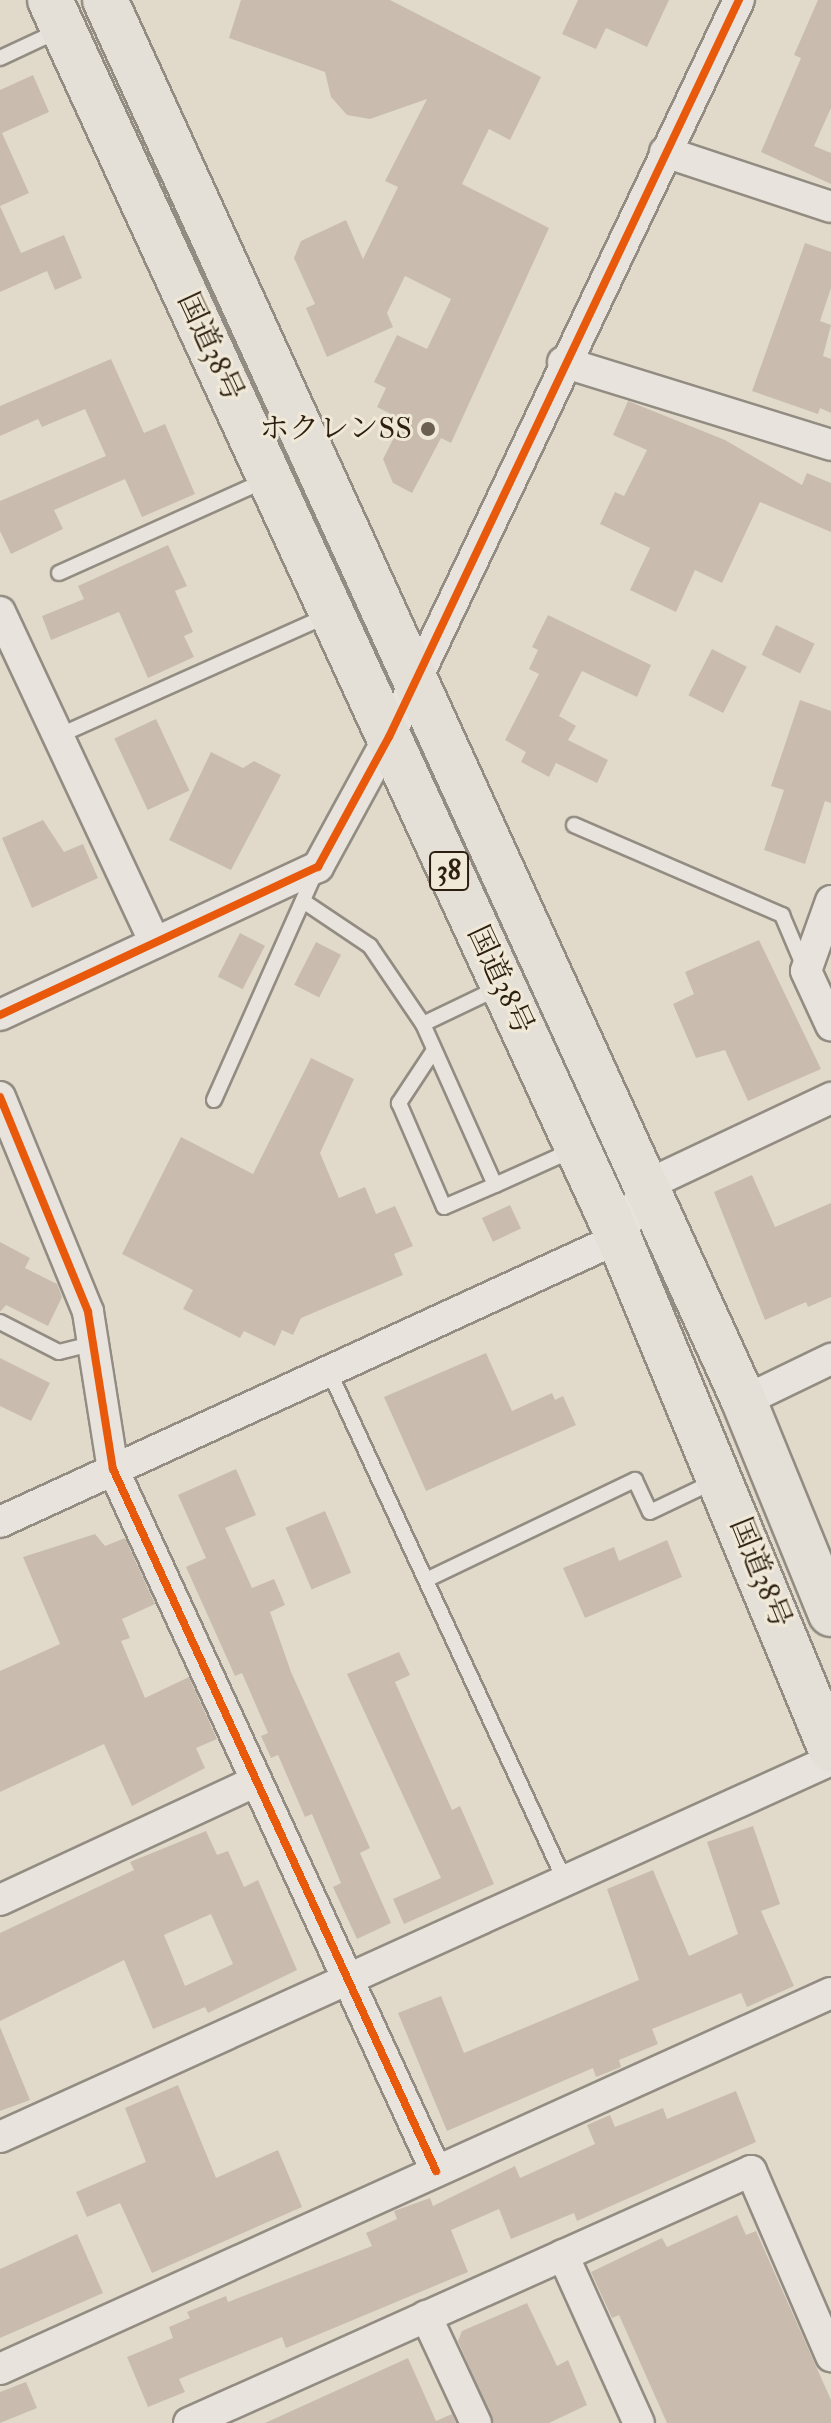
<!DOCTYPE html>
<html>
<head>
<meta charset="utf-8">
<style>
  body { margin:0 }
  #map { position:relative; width:831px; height:2423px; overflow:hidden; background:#e1dacb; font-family:"IM FELL Double Pica","Noto Serif JP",serif }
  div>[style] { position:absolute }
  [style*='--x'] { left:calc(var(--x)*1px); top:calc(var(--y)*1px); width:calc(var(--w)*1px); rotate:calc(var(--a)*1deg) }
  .building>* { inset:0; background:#c9bcaf; transform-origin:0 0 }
  .roads { filter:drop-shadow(2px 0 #928c82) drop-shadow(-2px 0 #928c82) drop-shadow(0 2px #928c82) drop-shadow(0 -2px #928c82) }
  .lane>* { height:14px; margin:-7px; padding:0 7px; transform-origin:7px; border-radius:7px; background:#e8e4dd }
  .street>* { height:30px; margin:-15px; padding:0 15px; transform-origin:15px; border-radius:15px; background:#e8e4dd }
  .highway>* { height:44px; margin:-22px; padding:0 22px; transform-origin:22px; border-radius:22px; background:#e4e0d8 }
  .cycleway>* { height:8px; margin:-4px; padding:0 4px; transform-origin:4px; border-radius:4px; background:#e8590c }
  .dots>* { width:22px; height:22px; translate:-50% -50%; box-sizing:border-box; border:4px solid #f1e9d8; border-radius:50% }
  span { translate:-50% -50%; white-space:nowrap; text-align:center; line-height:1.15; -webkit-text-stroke:6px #f1e9d8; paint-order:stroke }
  .shield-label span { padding:2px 6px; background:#f1e9d8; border:2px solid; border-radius:6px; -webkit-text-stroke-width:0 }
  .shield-label { font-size:28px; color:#2c1f10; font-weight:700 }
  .street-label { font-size:30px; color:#2c1f10 }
  .poi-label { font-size:30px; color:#2c1f10 }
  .right { translate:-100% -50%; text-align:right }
</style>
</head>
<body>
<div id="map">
  <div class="building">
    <div style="clip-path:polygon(241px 0,390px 0,541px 77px,510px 140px,489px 129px,462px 184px,549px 228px,451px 443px,441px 438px,412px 493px,393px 483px,383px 459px,403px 420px,377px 407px,386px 388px,374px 382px,397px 335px,427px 349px,451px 299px,405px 276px,387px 313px,393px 327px,327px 357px,306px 308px,315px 304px,294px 258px,301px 241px,346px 220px,363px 259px,398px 187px,385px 181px,427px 99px,370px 119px,347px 115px,331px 97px,325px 72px,229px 38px)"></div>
    <div style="clip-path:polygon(578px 0,669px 0,647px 47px,606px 28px,596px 49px,562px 34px)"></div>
    <div style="clip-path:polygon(818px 0,831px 0,831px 108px,814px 146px,831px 153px,831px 184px,761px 152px,801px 58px,794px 55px)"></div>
    <div style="clip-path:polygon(33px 75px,49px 112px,2px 133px,29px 193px,0 206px,0 90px)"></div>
    <div style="clip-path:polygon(0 206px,21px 253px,64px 235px,82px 278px,55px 290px,47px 271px,0 292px)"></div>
    <div style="clip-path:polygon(805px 243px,831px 252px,831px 288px,820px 321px,831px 325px,823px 356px,831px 359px,831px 413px,820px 408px,818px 414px,752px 391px)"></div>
    <div style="clip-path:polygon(111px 359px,144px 433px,165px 424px,195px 494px,142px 517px,125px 479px,54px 510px,63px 529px,11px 554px,0 531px,0 501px,106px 456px,85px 409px,42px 427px,38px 419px,0 436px,0 406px)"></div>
    <div style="clip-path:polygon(628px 401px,725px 440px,802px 485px,807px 473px,831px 483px,831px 532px,760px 502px,722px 583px,695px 570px,676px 612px,630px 590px,650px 548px,600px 524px,615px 492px,624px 496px,647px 450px,613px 435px)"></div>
    <div style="clip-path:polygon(168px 545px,187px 586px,175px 591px,193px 632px,184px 636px,194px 657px,148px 678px,119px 612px,51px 640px,42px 616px,84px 599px,78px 586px)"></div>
    <div style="clip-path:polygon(548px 615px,651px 665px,637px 697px,582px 671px,559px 716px,576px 726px,568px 740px,608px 760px,597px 783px,556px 763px,549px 777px,521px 762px,526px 752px,505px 740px,539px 674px,529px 669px,538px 650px,532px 647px)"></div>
    <div style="left:776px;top:625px;width:43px;height:33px;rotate:26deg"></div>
    <div style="left:712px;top:649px;width:39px;height:52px;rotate:27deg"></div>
    <div style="clip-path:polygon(800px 700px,831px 711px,831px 803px,825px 801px,805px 864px,764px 850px,784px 790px,771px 786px)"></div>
    <div style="left:156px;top:719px;width:79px;height:46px;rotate:65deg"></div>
    <div style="clip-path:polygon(211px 752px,243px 768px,254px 761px,281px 775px,231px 870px,169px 840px)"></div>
    <div style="clip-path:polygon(43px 820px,64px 852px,83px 844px,98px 878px,32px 908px,2px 838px)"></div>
    <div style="left:240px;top:933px;width:28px;height:49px;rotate:27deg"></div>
    <div style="clip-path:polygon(759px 940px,821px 1069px,748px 1101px,725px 1050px,696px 1058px,673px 1004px,694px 994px,685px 972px)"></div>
    <div style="left:316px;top:942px;width:28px;height:48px;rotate:27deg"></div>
    <div style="clip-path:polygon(311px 1058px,354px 1079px,320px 1153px,339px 1198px,365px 1187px,376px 1214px,395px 1206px,413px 1246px,394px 1254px,403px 1275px,301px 1318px,293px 1335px,282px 1330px,275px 1346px,244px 1331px,240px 1338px,183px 1309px,193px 1290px,122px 1254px,181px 1137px,253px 1174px)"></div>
    <div style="clip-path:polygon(752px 1175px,775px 1227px,831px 1203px,831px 1297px,808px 1307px,806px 1302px,765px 1320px,714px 1192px)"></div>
    <div style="left:510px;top:1205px;width:26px;height:31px;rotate:65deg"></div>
    <div style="clip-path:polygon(0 1242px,30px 1258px,25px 1268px,57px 1284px,62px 1297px,48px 1326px,6px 1305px,0 1312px)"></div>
    <div style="clip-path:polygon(486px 1353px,512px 1411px,552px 1393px,555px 1400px,563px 1396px,576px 1425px,426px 1491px,384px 1397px)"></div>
    <div style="clip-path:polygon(0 1358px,50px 1383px,31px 1421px,0 1406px)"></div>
    <div style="clip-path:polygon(236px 1469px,256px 1515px,225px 1528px,252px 1588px,274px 1579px,285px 1605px,270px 1612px,291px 1672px,370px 1848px,360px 1853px,391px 1923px,357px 1939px,333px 1887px,341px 1883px,312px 1814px,305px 1817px,278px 1755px,271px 1758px,261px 1736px,268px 1733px,242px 1673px,235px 1676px,186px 1567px,206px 1558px,178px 1495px)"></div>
    <div style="left:325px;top:1511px;width:67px;height:43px;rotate:67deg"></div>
    <div style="clip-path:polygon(95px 1534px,105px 1546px,125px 1538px,155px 1604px,122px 1619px,130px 1638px,121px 1641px,145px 1698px,189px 1677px,217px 1739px,196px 1748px,205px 1768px,132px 1806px,104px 1744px,0 1792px,0 1671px,60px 1644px,23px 1557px)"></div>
    <div style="clip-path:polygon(667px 1540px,682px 1577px,585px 1618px,563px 1568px,614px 1547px,619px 1561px)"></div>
    <div style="clip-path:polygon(399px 1652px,410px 1675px,395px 1682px,452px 1810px,460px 1806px,494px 1884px,404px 1924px,393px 1899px,441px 1878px,347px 1674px)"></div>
    <div style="clip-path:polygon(753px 1826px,780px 1904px,761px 1911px,794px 1986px,747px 2007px,741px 1993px,652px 2029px,658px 2044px,619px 2060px,621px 2067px,596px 2077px,593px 2068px,447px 2131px,398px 2013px,441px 1996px,464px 2053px,639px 1980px,607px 1889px,653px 1870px,689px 1956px,738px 1934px,707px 1842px)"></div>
    <div style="clip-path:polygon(evenodd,206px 1831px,217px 1855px,228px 1851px,244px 1887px,258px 1880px,297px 1970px,208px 2013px,205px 2007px,153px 2029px,124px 1960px,0 2021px,0 1933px,134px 1870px,130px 1862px,206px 1831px,211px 1914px,233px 1964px,185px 1986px,164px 1935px,211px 1914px)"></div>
    <div style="clip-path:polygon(0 2027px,30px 2100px,0 2111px)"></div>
    <div style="clip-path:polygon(178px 2085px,216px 2178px,278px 2150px,302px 2207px,152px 2273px,120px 2203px,87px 2217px,76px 2192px,146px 2162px,125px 2108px)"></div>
    <div style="clip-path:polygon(736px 2091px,756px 2142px,577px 2221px,574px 2213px,511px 2239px,499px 2209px,451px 2230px,468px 2272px,286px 2348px,282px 2337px,179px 2379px,185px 2392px,148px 2407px,127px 2357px,173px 2338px,169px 2327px,190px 2318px,187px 2312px,226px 2296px,228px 2302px,372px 2246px,366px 2233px,397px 2219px,394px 2211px,430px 2198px,433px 2206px,515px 2166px,520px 2178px,595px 2144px,587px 2125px,610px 2115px,615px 2127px,663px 2108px,667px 2119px)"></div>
    <div style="clip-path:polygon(737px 2215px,746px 2235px,756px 2231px,831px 2400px,831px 2423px,667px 2423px,619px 2315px,612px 2318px,591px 2272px,662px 2238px,667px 2247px)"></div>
    <div style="clip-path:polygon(77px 2234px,103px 2293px,0 2338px,0 2269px)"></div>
    <div style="clip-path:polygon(527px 2303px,557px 2366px,568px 2360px,587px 2405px,549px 2423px,494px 2423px,458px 2341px,462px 2331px)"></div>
    <div style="clip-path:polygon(408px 2358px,436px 2421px,452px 2414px,456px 2423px,265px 2423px)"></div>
    <div style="clip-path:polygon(26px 2382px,37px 2408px,0 2423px,0 2392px)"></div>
  </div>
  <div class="roads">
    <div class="lane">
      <div style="--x:0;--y:58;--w:64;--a:-25"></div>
      <div style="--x:59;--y:573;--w:227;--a:-24.2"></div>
      <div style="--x:58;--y:736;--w:296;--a:-24.1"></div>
      <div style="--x:574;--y:825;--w:227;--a:23.4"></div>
      <div style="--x:782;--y:915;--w:56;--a:67.1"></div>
      <div style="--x:303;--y:901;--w:81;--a:33.9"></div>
      <div style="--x:370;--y:946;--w:94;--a:55.8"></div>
      <div style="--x:423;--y:1024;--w:176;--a:65.9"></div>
      <div style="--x:495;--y:1185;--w:85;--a:-24.2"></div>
      <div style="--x:423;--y:1024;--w:83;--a:-25.6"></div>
      <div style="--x:434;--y:1050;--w:64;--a:123.4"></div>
      <div style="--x:399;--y:1103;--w:113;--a:66.6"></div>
      <div style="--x:444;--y:1207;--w:56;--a:-23.3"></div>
      <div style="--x:214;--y:1100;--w:251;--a:-66"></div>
      <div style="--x:0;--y:1322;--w:66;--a:27"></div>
      <div style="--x:59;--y:1352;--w:36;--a:-14"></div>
      <div style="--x:329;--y:1371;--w:560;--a:65.17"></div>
      <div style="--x:426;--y:1580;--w:232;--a:-25.6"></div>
      <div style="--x:635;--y:1480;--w:35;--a:65"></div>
      <div style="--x:650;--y:1512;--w:72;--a:-25.5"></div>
    </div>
    <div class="street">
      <div style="--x:665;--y:152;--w:175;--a:18.3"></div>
      <div style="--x:563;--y:362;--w:281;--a:17.2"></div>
      <div style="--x:0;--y:612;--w:365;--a:64.9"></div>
      <div style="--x:831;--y:901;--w:74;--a:109.7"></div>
      <div style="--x:806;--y:971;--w:60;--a:65.2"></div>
      <div style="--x:0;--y:1015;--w:351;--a:-25"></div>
      <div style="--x:318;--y:867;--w:148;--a:-61.4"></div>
      <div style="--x:389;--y:737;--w:816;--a:-64.6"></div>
      <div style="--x:0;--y:1097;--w:232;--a:67.7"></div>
      <div style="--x:88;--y:1312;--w:159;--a:81"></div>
      <div style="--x:113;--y:1469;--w:773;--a:65.29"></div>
      <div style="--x:744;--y:1401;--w:97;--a:-25.8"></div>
      <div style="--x:0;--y:1522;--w:681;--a:-24.65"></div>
      <div style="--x:619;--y:1238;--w:60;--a:-62.2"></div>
      <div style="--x:647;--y:1185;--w:204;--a:-25.3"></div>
      <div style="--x:0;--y:1900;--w:282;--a:-24.9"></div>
      <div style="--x:0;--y:2137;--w:913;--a:-24.4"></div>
      <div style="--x:563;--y:2255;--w:184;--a:65.7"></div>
      <div style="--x:426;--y:2316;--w:118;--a:65"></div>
      <div style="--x:0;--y:2369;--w:912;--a:-24.35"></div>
      <div style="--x:189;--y:2423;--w:616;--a:-24.15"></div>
      <div style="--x:751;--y:2171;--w:202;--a:66.6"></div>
    </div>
    <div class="highway">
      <div style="--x:50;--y:0;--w:1362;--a:65.32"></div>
      <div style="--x:619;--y:1238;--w:554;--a:67.51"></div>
      <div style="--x:105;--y:0;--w:1540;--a:65.48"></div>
      <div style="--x:744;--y:1401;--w:230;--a:67.8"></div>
    </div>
  </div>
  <div class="cycleway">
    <div style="--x:0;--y:1015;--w:351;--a:-25"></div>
    <div style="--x:318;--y:867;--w:148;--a:-61.4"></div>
    <div style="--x:389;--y:737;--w:816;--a:-64.6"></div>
    <div style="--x:0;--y:1097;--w:232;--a:67.7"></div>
    <div style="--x:88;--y:1312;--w:159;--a:81"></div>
    <div style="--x:113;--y:1469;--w:773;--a:65.29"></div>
  </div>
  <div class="dots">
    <div style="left:428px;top:429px;background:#6b6051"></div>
  </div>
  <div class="shield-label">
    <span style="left:449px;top:871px">38</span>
  </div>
  <div class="street-label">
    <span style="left:210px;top:347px;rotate:65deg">国道38号</span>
    <span style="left:500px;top:980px;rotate:65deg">国道38号</span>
    <span style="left:760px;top:1573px;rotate:68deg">国道38号</span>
  </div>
  <div class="poi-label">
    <span class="right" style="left:412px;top:429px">ホクレンSS</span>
  </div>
</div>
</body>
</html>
